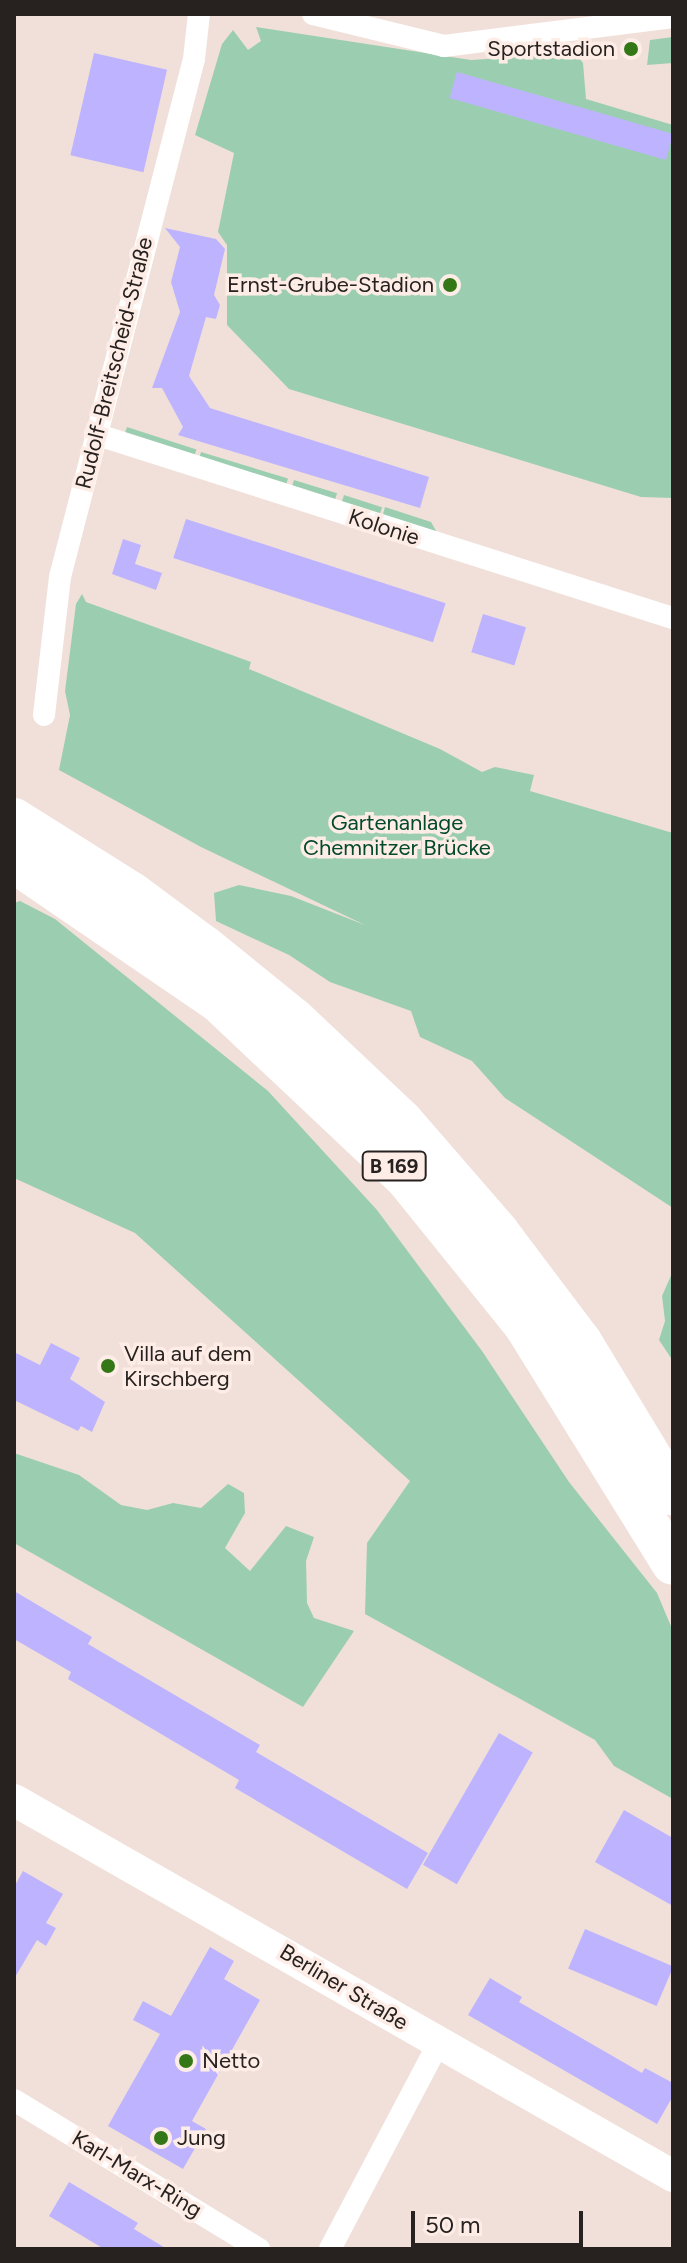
<!DOCTYPE html>
<html>
<head>
<meta charset="utf-8">
<style>
  body { margin:0 }
  #map { position:relative; width:687px; height:2263px; overflow:hidden; background:#f0e0d9; font-family:Figtree,sans-serif }
  div>[style] { position:absolute }
  [style*='--x'] { left:calc(var(--x)*1px); top:calc(var(--y)*1px); width:calc(var(--w)*1px); rotate:calc(var(--a)*1deg) }
  .green>* { inset:0; background:#9bceb0; transform-origin:0 0 }
  .building>* { inset:0; background:#beb3ff; transform-origin:0 0 }
  .street>* { height:22px; margin:-11px; padding:0 11px; transform-origin:11px; border-radius:11px; background:#fff }
  .secondary>* { height:32px; margin:-16px; padding:0 16px; transform-origin:16px; border-radius:16px; background:#fff }
  .highway>* { height:42px; margin:-21px; padding:0 21px; transform-origin:21px; border-radius:21px; background:#fff }
  .dots>* { width:22px; height:22px; translate:-50% -50%; box-sizing:border-box; border:4px solid #fdede6; border-radius:50% }
  span { translate:-50% -50%; white-space:nowrap; text-align:center; line-height:1.15; -webkit-text-stroke:7px #fdede6; paint-order:stroke }
  .shield-label span { padding:2px 6px; background:#fdede6; border:2px solid; border-radius:6px; -webkit-text-stroke-width:0 }
  .shield-label { font-size:20px; color:#27211f; font-weight:700 }
  .poi-label { font-size:22px; color:#27211f }
  .right { translate:-100% -50%; text-align:right }
  .left { translate:0 -50%; text-align:left }
  .street-label { font-size:22px; color:#27211f }
  .park-label { font-size:22px; color:#03492c }
  .frame { position:absolute; inset:0; border:16px solid #27211f; pointer-events:none }
  .scale { position:absolute; left:411px; top:2211px; width:172px; height:36px; box-sizing:border-box; border:4px solid #27211f; border-top:0; padding-left:10px; font-size:24px; line-height:28px; white-space:nowrap; color:#27211f; -webkit-text-stroke:6px #fdede6; paint-order:stroke }
</style>
</head>
<body>
<div id="map">
  <div class="green">
    <div style="clip-path:polygon(256px 27px,471px 60px,575px 53px,583px 63px,586px 99px,673px 125px,673px 498px,641px 497px,289px 389px,227px 325px,227px 245px,218px 232px,234px 153px,195px 135px,222px 44px,233px 30px,248px 50px,261px 41px)"></div>
    <div style="clip-path:polygon(673px 37px,673px 63px,647px 65px,650px 40px)"></div>
    <div style="left:127px;top:427px;width:73px;height:8px;rotate:18deg"></div>
    <div style="left:201px;top:452px;width:91px;height:8px;rotate:17deg"></div>
    <div style="left:294px;top:480px;width:45px;height:9px;rotate:17deg"></div>
    <div style="left:344px;top:495px;width:40px;height:9px;rotate:18deg"></div>
    <div style="clip-path:polygon(385px 507px,431px 522px,439px 536px,382px 518px)"></div>
    <div style="clip-path:polygon(82px 594px,86px 602px,251px 662px,249px 669px,440px 749px,482px 772px,495px 767px,534px 775px,530px 791px,673px 833px,673px 1208px,505px 1098px,472px 1061px,420px 1037px,411px 1011px,330px 982px,289px 955px,216px 921px,214px 893px,239px 885px,291px 896px,365px 925px,201px 847px,59px 770px,70px 715px,65px 691px,76px 604px)"></div>
    <div style="clip-path:polygon(20px 901px,55px 919px,268px 1091px,377px 1210px,482px 1351px,569px 1482px,657px 1593px,673px 1631px,673px 1799px,614px 1766px,595px 1740px,365px 1614px,367px 1543px,410px 1481px,135px 1233px,14px 1178px,14px 903px)"></div>
    <div style="clip-path:polygon(673px 1271px,673px 1361px,659px 1340px,665px 1321px,662px 1296px)"></div>
    <div style="clip-path:polygon(14px 1453px,79px 1475px,121px 1505px,147px 1510px,173px 1503px,201px 1508px,228px 1484px,244px 1493px,245px 1513px,225px 1548px,250px 1571px,286px 1526px,314px 1537px,306px 1561px,307px 1603px,314px 1618px,354px 1631px,303px 1707px,14px 1543px)"></div>
  </div>
  <div class="building">
    <div style="left:94px;top:53px;width:75px;height:105px;rotate:13deg"></div>
    <div style="left:457px;top:72px;width:225px;height:27px;rotate:16deg"></div>
    <div style="clip-path:polygon(165px 228px,216px 239px,225px 249px,214px 295px,220px 305px,216px 319px,206px 317px,189px 376px,210px 408px,429px 477px,420px 508px,178px 435px,183px 427px,162px 388px,152px 388px,180px 312px,171px 282px,180px 247px)"></div>
    <div style="left:186px;top:519px;width:273px;height:41px;rotate:18deg"></div>
    <div style="clip-path:polygon(123px 539px,141px 545px,135px 564px,162px 573px,156px 590px,112px 574px)"></div>
    <div style="left:483px;top:614px;width:45px;height:40px;rotate:17deg"></div>
    <div style="clip-path:polygon(51px 1343px,80px 1358px,70px 1379px,105px 1402px,92px 1432px,81px 1426px,78px 1431px,14px 1400px,14px 1352px,40px 1365px)"></div>
    <div style="clip-path:polygon(14px 1591px,92px 1637px,88px 1644px,260px 1745px,256px 1752px,428px 1853px,407px 1889px,235px 1788px,239px 1780px,68px 1679px,71px 1672px,14px 1639px)"></div>
    <div style="left:499px;top:1733px;width:39px;height:152px;rotate:30deg"></div>
    <div style="clip-path:polygon(624px 1810px,673px 1838px,673px 1906px,595px 1862px)"></div>
    <div style="clip-path:polygon(23px 1871px,63px 1894px,46px 1923px,56px 1928px,46px 1946px,37px 1940px,14px 1979px,14px 1887px)"></div>
    <div style="left:585px;top:1929px;width:96px;height:43px;rotate:23deg"></div>
    <div style="clip-path:polygon(210px 1947px,234px 1961px,224px 1979px,260px 2000px,192px 2121px,206px 2129px,183px 2169px,108px 2126px,160px 2034px,133px 2020px,143px 2001px,171px 2016px)"></div>
    <div style="clip-path:polygon(490px 1978px,522px 1997px,519px 2002px,642px 2073px,645px 2068px,673px 2083px,673px 2096px,657px 2124px,468px 2015px)"></div>
    <div style="clip-path:polygon(69px 2182px,138px 2223px,134px 2229px,167px 2249px,104px 2249px,49px 2216px)"></div>
  </div>
  <div class="street">
    <div style="--x:313;--y:14;--w:135;--a:13.7"></div>
    <div style="--x:444;--y:46;--w:231;--a:-7.2"></div>
    <div style="--x:95;--y:434;--w:607;--a:17.66"></div>
    <div style="--x:44;--y:715;--w:139;--a:-83.4"></div>
    <div style="--x:60;--y:577;--w:535;--a:-75.5"></div>
    <div style="--x:194;--y:59;--w:45;--a:-83.7"></div>
    <div style="--x:14;--y:2100;--w:287;--a:31.3"></div>
    <div style="--x:330;--y:2249;--w:232;--a:-62.2"></div>
  </div>
  <div class="secondary">
    <div style="--x:14;--y:1800;--w:759;--a:29.71"></div>
  </div>
  <div class="highway">
    <div style="--x:14;--y:819;--w:141;--a:32.2"></div>
    <div style="--x:133;--y:894;--w:89;--a:36.4"></div>
    <div style="--x:205;--y:947;--w:114;--a:39"></div>
    <div style="--x:294;--y:1019;--w:149;--a:43.4"></div>
    <div style="--x:402;--y:1121;--w:147;--a:49.1"></div>
    <div style="--x:498;--y:1232;--w:138;--a:53"></div>
    <div style="--x:581;--y:1342;--w:178;--a:58.8"></div>
    <div style="--x:14;--y:862;--w:247;--a:34.3"></div>
    <div style="--x:218;--y:1001;--w:258;--a:43.3"></div>
    <div style="--x:406;--y:1178;--w:188;--a:51.1"></div>
    <div style="--x:524;--y:1324;--w:282;--a:58.2"></div>
  </div>
  <div class="dots">
    <div style="left:631px;top:49px;background:#347717"></div>
    <div style="left:450px;top:285px;background:#347717"></div>
    <div style="left:108px;top:1366px;background:#347717"></div>
    <div style="left:186px;top:2061px;background:#347717"></div>
    <div style="left:161px;top:2138px;background:#347717"></div>
  </div>
  <div class="shield-label">
    <span style="left:394px;top:1166px">B 169</span>
  </div>
  <div class="poi-label">
    <span class="right" style="left:615px;top:49px">Sportstadion</span>
    <span class="right" style="left:434px;top:285px">Ernst-Grube-Stadion</span>
    <span class="left" style="left:124px;top:1366px">Villa auf dem<br>Kirschberg</span>
    <span class="left" style="left:202px;top:2061px">Netto</span>
    <span class="left" style="left:177px;top:2138px">Jung</span>
  </div>
  <div class="street-label">
    <span style="left:114px;top:363px;rotate:-76deg">Rudolf-Breitscheid-Straße</span>
    <span style="left:384px;top:527px;rotate:18deg">Kolonie</span>
    <span style="left:344px;top:1987px;rotate:31deg">Berliner Straße</span>
    <span style="left:137px;top:2174px;rotate:31deg">Karl-Marx-Ring</span>
  </div>
  <div class="park-label">
    <span style="left:397px;top:835px">Gartenanlage<br>Chemnitzer Brücke</span>
  </div>
  <div class="frame"></div>
  <div class="scale">50 m</div>
</div>
</body>
</html>
